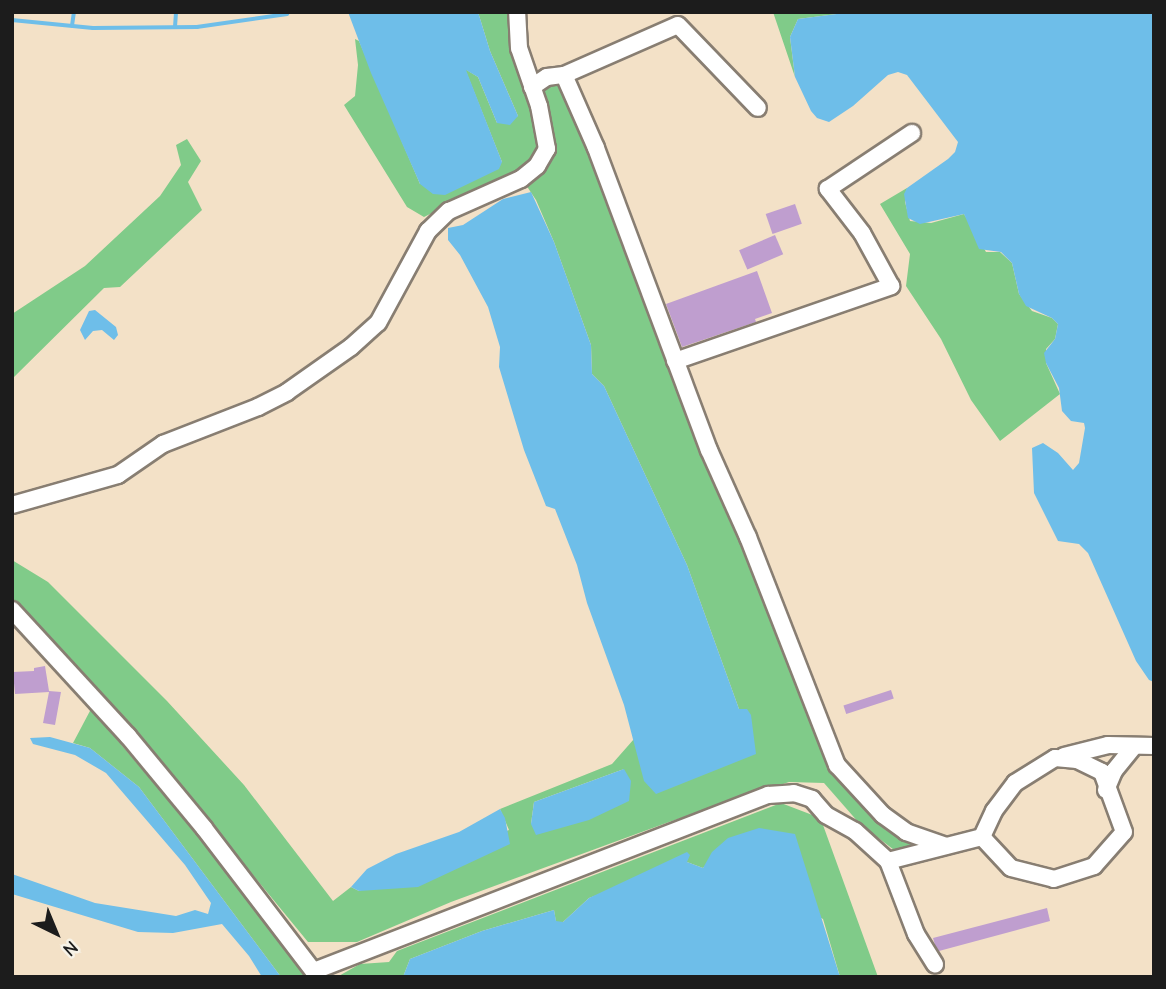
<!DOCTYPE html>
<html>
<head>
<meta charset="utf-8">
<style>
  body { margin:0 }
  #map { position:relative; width:1166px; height:989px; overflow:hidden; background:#f3e1c7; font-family:"Comic Neue",sans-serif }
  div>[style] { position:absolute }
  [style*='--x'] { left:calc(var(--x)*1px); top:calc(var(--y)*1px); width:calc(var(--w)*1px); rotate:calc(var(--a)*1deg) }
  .green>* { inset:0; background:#80cb89 }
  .water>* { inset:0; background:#6ebee9 }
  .stream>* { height:3.5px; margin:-1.75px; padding:0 1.75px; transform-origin:1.75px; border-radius:1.75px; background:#6ebee9 }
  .building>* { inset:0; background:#bf9ecf; transform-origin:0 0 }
  .roads { filter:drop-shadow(2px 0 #887e72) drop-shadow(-2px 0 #887e72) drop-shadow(0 2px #887e72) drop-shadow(0 -2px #887e72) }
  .minor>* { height:16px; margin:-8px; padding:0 8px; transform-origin:8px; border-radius:8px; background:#fff }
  span { translate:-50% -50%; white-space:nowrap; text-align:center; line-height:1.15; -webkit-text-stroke:7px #f7f3e8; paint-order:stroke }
  .frame { position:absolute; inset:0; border:14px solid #1c1c1c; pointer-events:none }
  .north { position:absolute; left:21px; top:898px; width:70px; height:70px; -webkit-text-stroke:5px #f7f3e8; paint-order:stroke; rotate:137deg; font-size:19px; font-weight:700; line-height:28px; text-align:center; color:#1c1c1c }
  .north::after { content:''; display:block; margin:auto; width:24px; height:32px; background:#1c1c1c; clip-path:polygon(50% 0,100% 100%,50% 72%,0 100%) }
</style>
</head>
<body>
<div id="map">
  <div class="green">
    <div style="clip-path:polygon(478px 12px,512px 12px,515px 20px,511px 52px,536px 121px,539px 152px,529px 165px,424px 217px,407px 207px,344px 105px,355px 96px,358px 65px,355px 39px,359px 41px,420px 184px,502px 162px,465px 69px,478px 77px,497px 123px,518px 116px,490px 51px)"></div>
    <div style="clip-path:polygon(773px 12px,852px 12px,798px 19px,790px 37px,795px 77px)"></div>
    <div style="clip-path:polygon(evenodd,557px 82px,578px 122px,647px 313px,730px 507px,828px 757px,868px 806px,909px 842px,930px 844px,898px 853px,859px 823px,824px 783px,789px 782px,669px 822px,451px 902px,357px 942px,308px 942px,148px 747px,12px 602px,12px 560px,48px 582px,167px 701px,244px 785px,333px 901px,351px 887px,359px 891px,509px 830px,500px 809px,612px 764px,634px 739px,639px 758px,739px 709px,687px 565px,604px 386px,592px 374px,591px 345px,554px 242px,536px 200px,524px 182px,548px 164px,553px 140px,541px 91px,557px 82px,624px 769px,531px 824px,534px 802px,624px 769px)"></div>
    <div style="clip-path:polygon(187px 139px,201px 161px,188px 182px,202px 210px,120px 287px,104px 288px,12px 379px,12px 314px,85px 266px,160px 196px,181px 165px,176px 145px)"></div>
    <div style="clip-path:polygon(907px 188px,905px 202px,910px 221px,931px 223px,964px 214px,986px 252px,1000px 252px,1012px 263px,1019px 294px,1032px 311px,1052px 318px,1058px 324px,1055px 339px,1046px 349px,1046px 363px,1060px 394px,1000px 441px,971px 400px,941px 339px,906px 286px,910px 254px,880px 204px)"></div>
    <div style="clip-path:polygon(91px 709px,220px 861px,286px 944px,307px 977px,281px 977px,139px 787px,90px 748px,73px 743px)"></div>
    <div style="clip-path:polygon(781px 803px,815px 816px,823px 825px,878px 977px,840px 977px,823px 919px,711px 859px,703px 868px,687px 862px,589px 898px,563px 922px,556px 922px,554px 910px,482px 931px,410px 959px,403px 977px,337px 977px,360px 964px,389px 962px,397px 951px)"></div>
  </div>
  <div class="water">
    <div style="clip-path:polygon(348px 12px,478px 12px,490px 51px,518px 116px,510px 125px,497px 123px,478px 77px,466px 70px,502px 162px,499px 169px,445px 195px,433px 194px,420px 184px,371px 73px)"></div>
    <div style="clip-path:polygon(852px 12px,1154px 12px,1154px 682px,1149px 680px,1136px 661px,1088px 553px,1079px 544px,1058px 541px,1034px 493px,1032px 448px,1043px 443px,1058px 453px,1073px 470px,1079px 463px,1085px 428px,1084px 423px,1071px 421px,1062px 411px,1059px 388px,1046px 363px,1044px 353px,1055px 339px,1058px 324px,1052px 318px,1026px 306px,1019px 294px,1012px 263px,1001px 252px,979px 249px,964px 214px,920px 224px,908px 218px,904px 194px,907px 188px,948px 159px,955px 152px,958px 142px,907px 75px,898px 72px,888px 75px,853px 106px,829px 122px,817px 118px,811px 111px,795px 77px,790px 37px,798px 19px)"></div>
    <div style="clip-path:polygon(531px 192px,554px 242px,591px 345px,592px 374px,604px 386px,687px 565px,739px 709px,747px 709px,751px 715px,756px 754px,656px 794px,644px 781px,624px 705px,587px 603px,577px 565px,555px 509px,546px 506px,524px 450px,499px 367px,500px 347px,488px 307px,460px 255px,448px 240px,448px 228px,463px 225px,503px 199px)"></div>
    <div style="clip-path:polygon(95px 310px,116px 327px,118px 335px,114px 340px,102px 330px,93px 331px,85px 340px,80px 330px,89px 311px)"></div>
    <div style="clip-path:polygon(50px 737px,90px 748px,139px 787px,281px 977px,262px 977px,249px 956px,222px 924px,173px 933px,138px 932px,12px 894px,12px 874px,95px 903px,176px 916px,195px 910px,208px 914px,211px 903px,185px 865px,106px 773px,75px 755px,33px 744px,30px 738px)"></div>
    <div style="clip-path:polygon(624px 769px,631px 781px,629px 801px,589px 820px,536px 835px,531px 824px,534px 802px)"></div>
    <div style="clip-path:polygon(500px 809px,505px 818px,510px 844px,418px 887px,359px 891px,351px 887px,367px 869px,396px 854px,459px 832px)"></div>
    <div style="clip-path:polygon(759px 828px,795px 834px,840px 977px,403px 977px,410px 959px,482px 931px,554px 910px,556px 921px,563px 922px,589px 898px,687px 852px,690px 855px,687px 862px,703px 868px,712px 852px,728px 838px)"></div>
  </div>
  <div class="stream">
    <div style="--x:12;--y:20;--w:81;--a:5.6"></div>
    <div style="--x:93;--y:28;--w:104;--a:-0.6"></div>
    <div style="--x:197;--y:27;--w:91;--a:-8.2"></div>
    <div style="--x:72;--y:26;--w:14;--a:-82"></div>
    <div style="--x:175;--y:27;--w:15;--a:-86"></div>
  </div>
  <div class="building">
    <div style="left:795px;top:204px;width:21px;height:31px;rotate:71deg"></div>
    <div style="left:775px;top:235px;width:21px;height:39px;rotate:67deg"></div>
    <div style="clip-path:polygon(757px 271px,772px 313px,755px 319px,756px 322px,682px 347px,666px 304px)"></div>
    <div style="clip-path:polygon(45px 666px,49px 691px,61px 692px,55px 725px,43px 723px,49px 692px,15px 694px,13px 672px,34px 671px,34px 668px)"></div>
    <div style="left:891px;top:690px;width:9px;height:50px;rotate:72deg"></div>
    <div style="clip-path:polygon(1047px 908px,1050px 921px,939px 951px,935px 945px,933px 938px)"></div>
  </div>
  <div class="roads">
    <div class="minor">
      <div style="--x:564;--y:75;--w:80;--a:66.3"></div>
      <div style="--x:596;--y:148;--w:322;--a:69.5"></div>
      <div style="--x:709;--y:450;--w:95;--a:65.9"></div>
      <div style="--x:748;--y:537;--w:245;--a:68.7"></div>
      <div style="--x:837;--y:765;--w:68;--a:47.4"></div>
      <div style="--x:883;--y:815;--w:29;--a:36"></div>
      <div style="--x:906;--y:832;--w:42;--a:19.3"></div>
      <div style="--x:532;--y:87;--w:18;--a:-34"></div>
      <div style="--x:547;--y:77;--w:17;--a:-7"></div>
      <div style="--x:564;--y:75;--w:124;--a:-23.7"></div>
      <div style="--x:678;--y:25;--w:115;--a:46.1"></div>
      <div style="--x:675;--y:361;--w:229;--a:-19.1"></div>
      <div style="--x:891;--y:286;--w:60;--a:-118.7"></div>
      <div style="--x:862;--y:233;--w:56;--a:-127.7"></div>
      <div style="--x:828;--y:189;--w:101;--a:-33.7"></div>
      <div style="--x:12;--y:505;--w:110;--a:-15.8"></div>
      <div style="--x:118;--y:475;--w:55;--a:-34.6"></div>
      <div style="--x:163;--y:444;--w:102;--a:-21.3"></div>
      <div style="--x:258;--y:407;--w:33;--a:-27"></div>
      <div style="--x:287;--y:392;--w:78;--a:-35.1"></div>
      <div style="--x:351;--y:347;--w:36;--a:-42"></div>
      <div style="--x:378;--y:323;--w:105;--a:-61.5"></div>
      <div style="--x:428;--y:231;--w:29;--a:-44"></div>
      <div style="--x:449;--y:211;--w:79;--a:-24"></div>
      <div style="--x:521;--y:179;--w:21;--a:-39"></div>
      <div style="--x:537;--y:166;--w:20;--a:-60"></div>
      <div style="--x:547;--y:149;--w:44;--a:-100.5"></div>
      <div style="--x:539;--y:106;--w:61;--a:-109"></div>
      <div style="--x:519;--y:48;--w:36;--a:-93"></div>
      <div style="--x:12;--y:610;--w:171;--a:47.4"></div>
      <div style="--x:128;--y:736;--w:119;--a:50.4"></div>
      <div style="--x:204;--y:828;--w:188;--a:52.6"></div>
      <div style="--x:1064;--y:756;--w:45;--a:-14"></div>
      <div style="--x:1108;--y:745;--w:46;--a:1.2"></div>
      <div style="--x:1106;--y:790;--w:21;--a:-67"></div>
      <div style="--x:1114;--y:771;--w:32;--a:-51"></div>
      <div style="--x:888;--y:861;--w:97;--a:-14.3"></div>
      <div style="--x:982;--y:837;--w:42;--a:46.9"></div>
      <div style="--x:1011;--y:868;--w:44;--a:14.3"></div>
      <div style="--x:1054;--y:879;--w:42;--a:-18"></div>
      <div style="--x:1094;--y:866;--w:45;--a:-48.6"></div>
      <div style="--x:1124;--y:832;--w:64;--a:-110.1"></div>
      <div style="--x:1102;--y:772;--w:28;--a:-154"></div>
      <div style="--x:1077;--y:760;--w:22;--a:-175"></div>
      <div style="--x:1055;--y:758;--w:47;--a:148"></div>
      <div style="--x:1015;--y:783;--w:35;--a:127"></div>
      <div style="--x:994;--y:811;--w:29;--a:115"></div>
      <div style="--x:314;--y:971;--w:487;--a:-21.2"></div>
      <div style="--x:768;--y:795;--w:26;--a:-4"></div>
      <div style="--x:794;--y:793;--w:19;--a:18"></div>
      <div style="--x:812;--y:799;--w:21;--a:49"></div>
      <div style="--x:826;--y:815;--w:33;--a:29"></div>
      <div style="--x:855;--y:831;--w:45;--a:42.3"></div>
      <div style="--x:888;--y:861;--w:78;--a:69"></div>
      <div style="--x:916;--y:934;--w:36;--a:58"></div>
    </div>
  </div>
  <div class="frame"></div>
  <div class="north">N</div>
</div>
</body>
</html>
